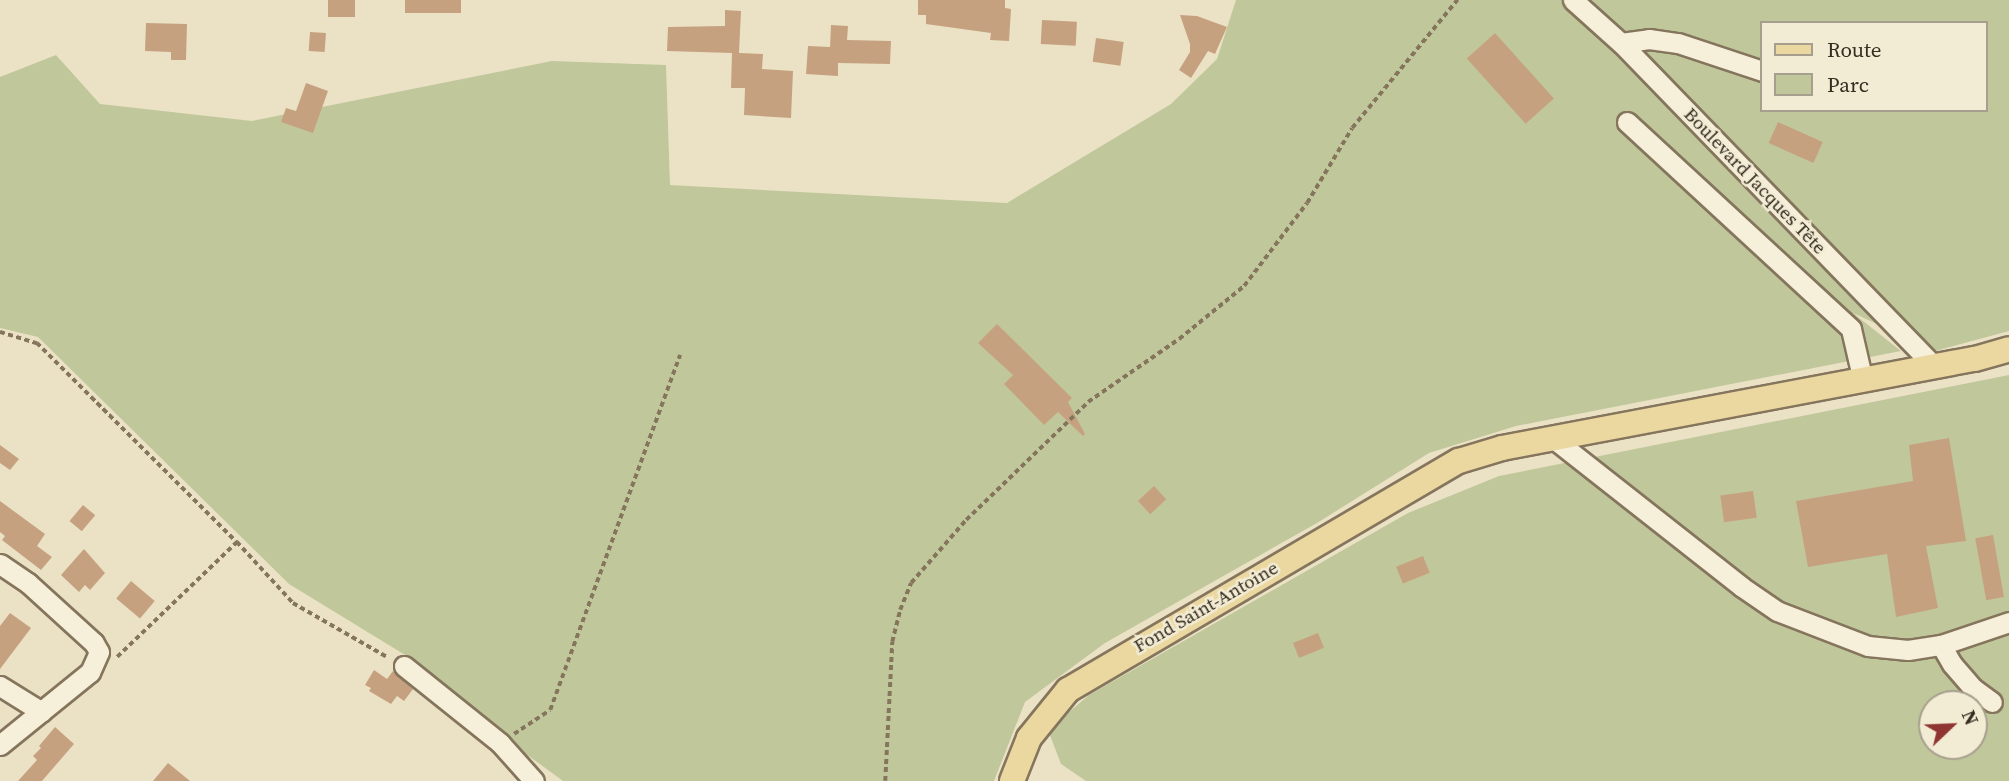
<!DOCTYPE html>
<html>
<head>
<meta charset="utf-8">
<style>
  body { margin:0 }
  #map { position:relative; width:2009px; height:781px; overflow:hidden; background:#ebe2c6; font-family:"Source Serif 4",serif }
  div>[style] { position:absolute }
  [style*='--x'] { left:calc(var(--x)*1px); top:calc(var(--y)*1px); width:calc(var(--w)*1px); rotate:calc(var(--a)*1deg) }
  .green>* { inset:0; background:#c0c89b }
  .building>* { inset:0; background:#c6a17f; transform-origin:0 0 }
  .path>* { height:3.5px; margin-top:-1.75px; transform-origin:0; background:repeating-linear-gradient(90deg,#85755d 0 5px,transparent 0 8.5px) }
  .roads { filter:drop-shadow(2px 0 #85755d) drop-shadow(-2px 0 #85755d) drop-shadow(0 2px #85755d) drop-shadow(0 -2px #85755d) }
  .minor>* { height:19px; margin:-9.5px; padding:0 9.5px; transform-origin:9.5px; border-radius:9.5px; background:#f6efd9 }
  .major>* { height:24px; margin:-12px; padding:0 12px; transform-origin:12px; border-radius:12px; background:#ebd8a1 }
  span { translate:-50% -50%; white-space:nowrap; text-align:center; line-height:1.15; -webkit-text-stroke:5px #f3ecd5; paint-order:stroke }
  .street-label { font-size:19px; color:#362c20 }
  .legend { position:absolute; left:1760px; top:21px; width:228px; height:91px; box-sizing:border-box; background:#f3ecd5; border:2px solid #a79f8d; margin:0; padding:9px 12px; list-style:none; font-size:21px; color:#362c20 }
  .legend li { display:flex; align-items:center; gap:14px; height:35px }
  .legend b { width:35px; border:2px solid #a79f8d }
  .north { position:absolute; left:1918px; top:690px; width:70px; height:70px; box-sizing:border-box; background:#f3ecd5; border:2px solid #a79f8d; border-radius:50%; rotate:67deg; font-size:19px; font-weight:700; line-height:28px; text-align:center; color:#362c20 }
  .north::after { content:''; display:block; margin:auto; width:24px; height:32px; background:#903632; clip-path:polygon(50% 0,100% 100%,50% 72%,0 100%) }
</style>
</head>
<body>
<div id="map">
  <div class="green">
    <div style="clip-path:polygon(evenodd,1236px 0,2009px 0,2009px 331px,1935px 351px,1853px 313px,1901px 351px,1516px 426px,1429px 453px,1317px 523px,1105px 643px,1025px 702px,994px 781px,563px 781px,500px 735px,410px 658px,289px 584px,38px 337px,0 328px,0 77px,56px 55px,100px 104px,252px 121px,552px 61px,666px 65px,670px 185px,1007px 203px,1171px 104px,1217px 59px,1236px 0,1762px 23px,1986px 23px,1986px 110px,1762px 110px,1762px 23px)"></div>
    <div style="clip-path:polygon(evenodd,2009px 375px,2009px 781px,1086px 781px,1061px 764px,1048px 730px,1089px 695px,1408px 513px,1499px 476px,2009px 375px,1932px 704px,1974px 704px,1974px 746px,1932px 746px,1932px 704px)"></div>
  </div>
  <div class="building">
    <div style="left:328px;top:0;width:27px;height:17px"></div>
    <div style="left:405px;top:0;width:56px;height:13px"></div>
    <div style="clip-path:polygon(918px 0,1005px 0,1005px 8px,1011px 9px,1009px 41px,990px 40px,991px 33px,926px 24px,926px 15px,918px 15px)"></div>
    <div style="clip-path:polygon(725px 10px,741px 11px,739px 53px,763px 54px,762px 69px,793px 71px,791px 118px,744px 115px,745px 88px,731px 88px,732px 53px,667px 51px,668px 27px,725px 26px)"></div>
    <div style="clip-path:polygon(1180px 15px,1197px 16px,1227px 27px,1215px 54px,1208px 51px,1191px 78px,1179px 70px,1190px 52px,1190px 44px)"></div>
    <div style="left:1042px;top:20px;width:35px;height:24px;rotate:3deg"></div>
    <div style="clip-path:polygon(146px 23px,187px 24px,186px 60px,171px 60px,171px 52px,145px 51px)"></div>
    <div style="clip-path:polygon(831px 25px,848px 26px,847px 40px,891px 41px,890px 64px,838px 63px,838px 76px,806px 74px,808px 46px,830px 47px)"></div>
    <div style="left:310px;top:32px;width:16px;height:19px;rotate:4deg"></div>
    <div style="left:1495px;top:33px;width:88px;height:38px;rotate:48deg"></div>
    <div style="left:1096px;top:38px;width:28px;height:24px;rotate:8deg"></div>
    <div style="clip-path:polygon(306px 83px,328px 91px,313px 133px,281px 122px,286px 108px,296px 111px)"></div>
    <div style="left:1778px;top:122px;width:49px;height:23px;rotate:24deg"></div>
    <div style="clip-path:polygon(997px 324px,1072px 398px,1068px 402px,1085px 434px,1083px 436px,1058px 412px,1044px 425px,1004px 384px,1013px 375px,978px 343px)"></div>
    <div style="clip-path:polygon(1949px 438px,1966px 541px,1926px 546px,1938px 608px,1896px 617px,1887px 554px,1808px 567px,1796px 501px,1913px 481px,1909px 445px)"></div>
    <div style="clip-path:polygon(0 445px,19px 459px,10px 470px,0 463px)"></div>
    <div style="left:1154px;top:486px;width:18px;height:22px;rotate:47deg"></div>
    <div style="left:1753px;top:491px;width:27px;height:33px;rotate:82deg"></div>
    <div style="clip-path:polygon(0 501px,45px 534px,37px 546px,52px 557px,41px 570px,2px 540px,5px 536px,0 532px)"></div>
    <div style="left:83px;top:505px;width:16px;height:21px;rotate:40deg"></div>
    <div style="left:1993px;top:535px;width:63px;height:18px;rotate:80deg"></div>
    <div style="clip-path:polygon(84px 549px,105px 573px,90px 590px,85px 585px,79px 592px,61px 575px)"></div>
    <div style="left:1423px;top:556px;width:18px;height:29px;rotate:68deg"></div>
    <div style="left:131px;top:581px;width:31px;height:23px;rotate:40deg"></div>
    <div style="clip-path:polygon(10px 613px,31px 628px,0 669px,0 626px)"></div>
    <div style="left:1318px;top:633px;width:16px;height:27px;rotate:68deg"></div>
    <div style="clip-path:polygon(374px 670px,387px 679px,393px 671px,413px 689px,404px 701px,397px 696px,391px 704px,369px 691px,371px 688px,365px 685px)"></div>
    <div style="clip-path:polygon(55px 727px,74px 744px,42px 781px,18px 781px,37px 760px,33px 756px,41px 748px,39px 746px)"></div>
    <div style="clip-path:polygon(168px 763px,190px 781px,153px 781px)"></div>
  </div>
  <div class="path">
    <div style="--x:0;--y:332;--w:39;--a:17"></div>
    <div style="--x:37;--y:343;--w:282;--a:44.9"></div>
    <div style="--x:237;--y:542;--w:83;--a:47.4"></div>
    <div style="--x:293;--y:603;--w:108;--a:29.9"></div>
    <div style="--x:117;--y:657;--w:166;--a:-43.8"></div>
    <div style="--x:514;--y:734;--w:43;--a:-33.7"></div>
    <div style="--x:550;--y:710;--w:378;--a:-69.9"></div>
    <div style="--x:885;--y:781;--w:139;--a:-87.1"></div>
    <div style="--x:892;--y:642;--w:33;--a:-76"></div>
    <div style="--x:900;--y:610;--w:29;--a:-68"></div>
    <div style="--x:911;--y:583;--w:84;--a:-48.9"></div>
    <div style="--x:966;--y:520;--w:170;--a:-44"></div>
    <div style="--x:1088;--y:402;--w:111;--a:-34.7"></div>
    <div style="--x:1179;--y:339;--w:84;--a:-39.2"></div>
    <div style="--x:1244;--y:286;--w:104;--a:-52.8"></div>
    <div style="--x:1307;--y:203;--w:87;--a:-59"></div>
    <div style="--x:1352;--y:128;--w:166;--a:-50.6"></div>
  </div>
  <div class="roads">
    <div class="minor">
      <div style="--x:1573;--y:0;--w:64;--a:41.9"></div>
      <div style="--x:1621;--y:43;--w:450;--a:45.9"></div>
      <div style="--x:1621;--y:43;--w:28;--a:-8"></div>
      <div style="--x:1649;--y:39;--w:29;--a:8"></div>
      <div style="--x:1678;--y:43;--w:89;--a:18.4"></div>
      <div style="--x:1627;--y:122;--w:305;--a:42.7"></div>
      <div style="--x:1851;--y:329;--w:53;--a:77"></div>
      <div style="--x:1554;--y:439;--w:239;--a:38.2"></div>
      <div style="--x:1742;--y:587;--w:42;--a:34.4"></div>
      <div style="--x:1777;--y:611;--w:97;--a:21"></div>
      <div style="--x:1868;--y:646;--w:40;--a:5.7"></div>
      <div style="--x:1908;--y:650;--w:33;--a:-9"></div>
      <div style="--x:1941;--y:645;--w:72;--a:-18.7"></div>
      <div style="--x:0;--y:564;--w:34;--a:34"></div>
      <div style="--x:28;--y:583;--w:89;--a:42.3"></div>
      <div style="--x:94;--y:643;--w:10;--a:61"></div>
      <div style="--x:99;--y:652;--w:22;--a:114"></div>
      <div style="--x:90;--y:672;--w:116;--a:141"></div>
      <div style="--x:1941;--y:645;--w:22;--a:60"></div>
      <div style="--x:1952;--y:664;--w:33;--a:49"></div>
      <div style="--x:1974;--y:689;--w:22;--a:36"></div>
      <div style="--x:404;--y:666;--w:123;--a:38.7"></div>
      <div style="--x:500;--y:743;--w:51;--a:48.2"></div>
      <div style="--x:0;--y:686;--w:49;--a:31.8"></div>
    </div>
    <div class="major">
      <div style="--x:1012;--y:781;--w:46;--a:-68.4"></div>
      <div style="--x:1029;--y:738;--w:62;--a:-50.9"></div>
      <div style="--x:1068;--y:690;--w:453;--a:-30.4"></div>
      <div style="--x:1459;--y:461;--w:45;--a:-16.8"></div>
      <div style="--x:1502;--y:448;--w:481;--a:-10.7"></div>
      <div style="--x:1975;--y:359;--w:35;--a:-16"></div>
    </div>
  </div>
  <div class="street-label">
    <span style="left:1755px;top:181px;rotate:46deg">Boulevard Jacques Tête</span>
    <span style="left:1206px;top:607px;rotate:-30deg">Fond Saint-Antoine</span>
  </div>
  <ul class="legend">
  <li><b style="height:9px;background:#ebd8a1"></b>Route</li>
  <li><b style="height:19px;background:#c0c89b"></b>Parc</li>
  </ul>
  <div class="north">N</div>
</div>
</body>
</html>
